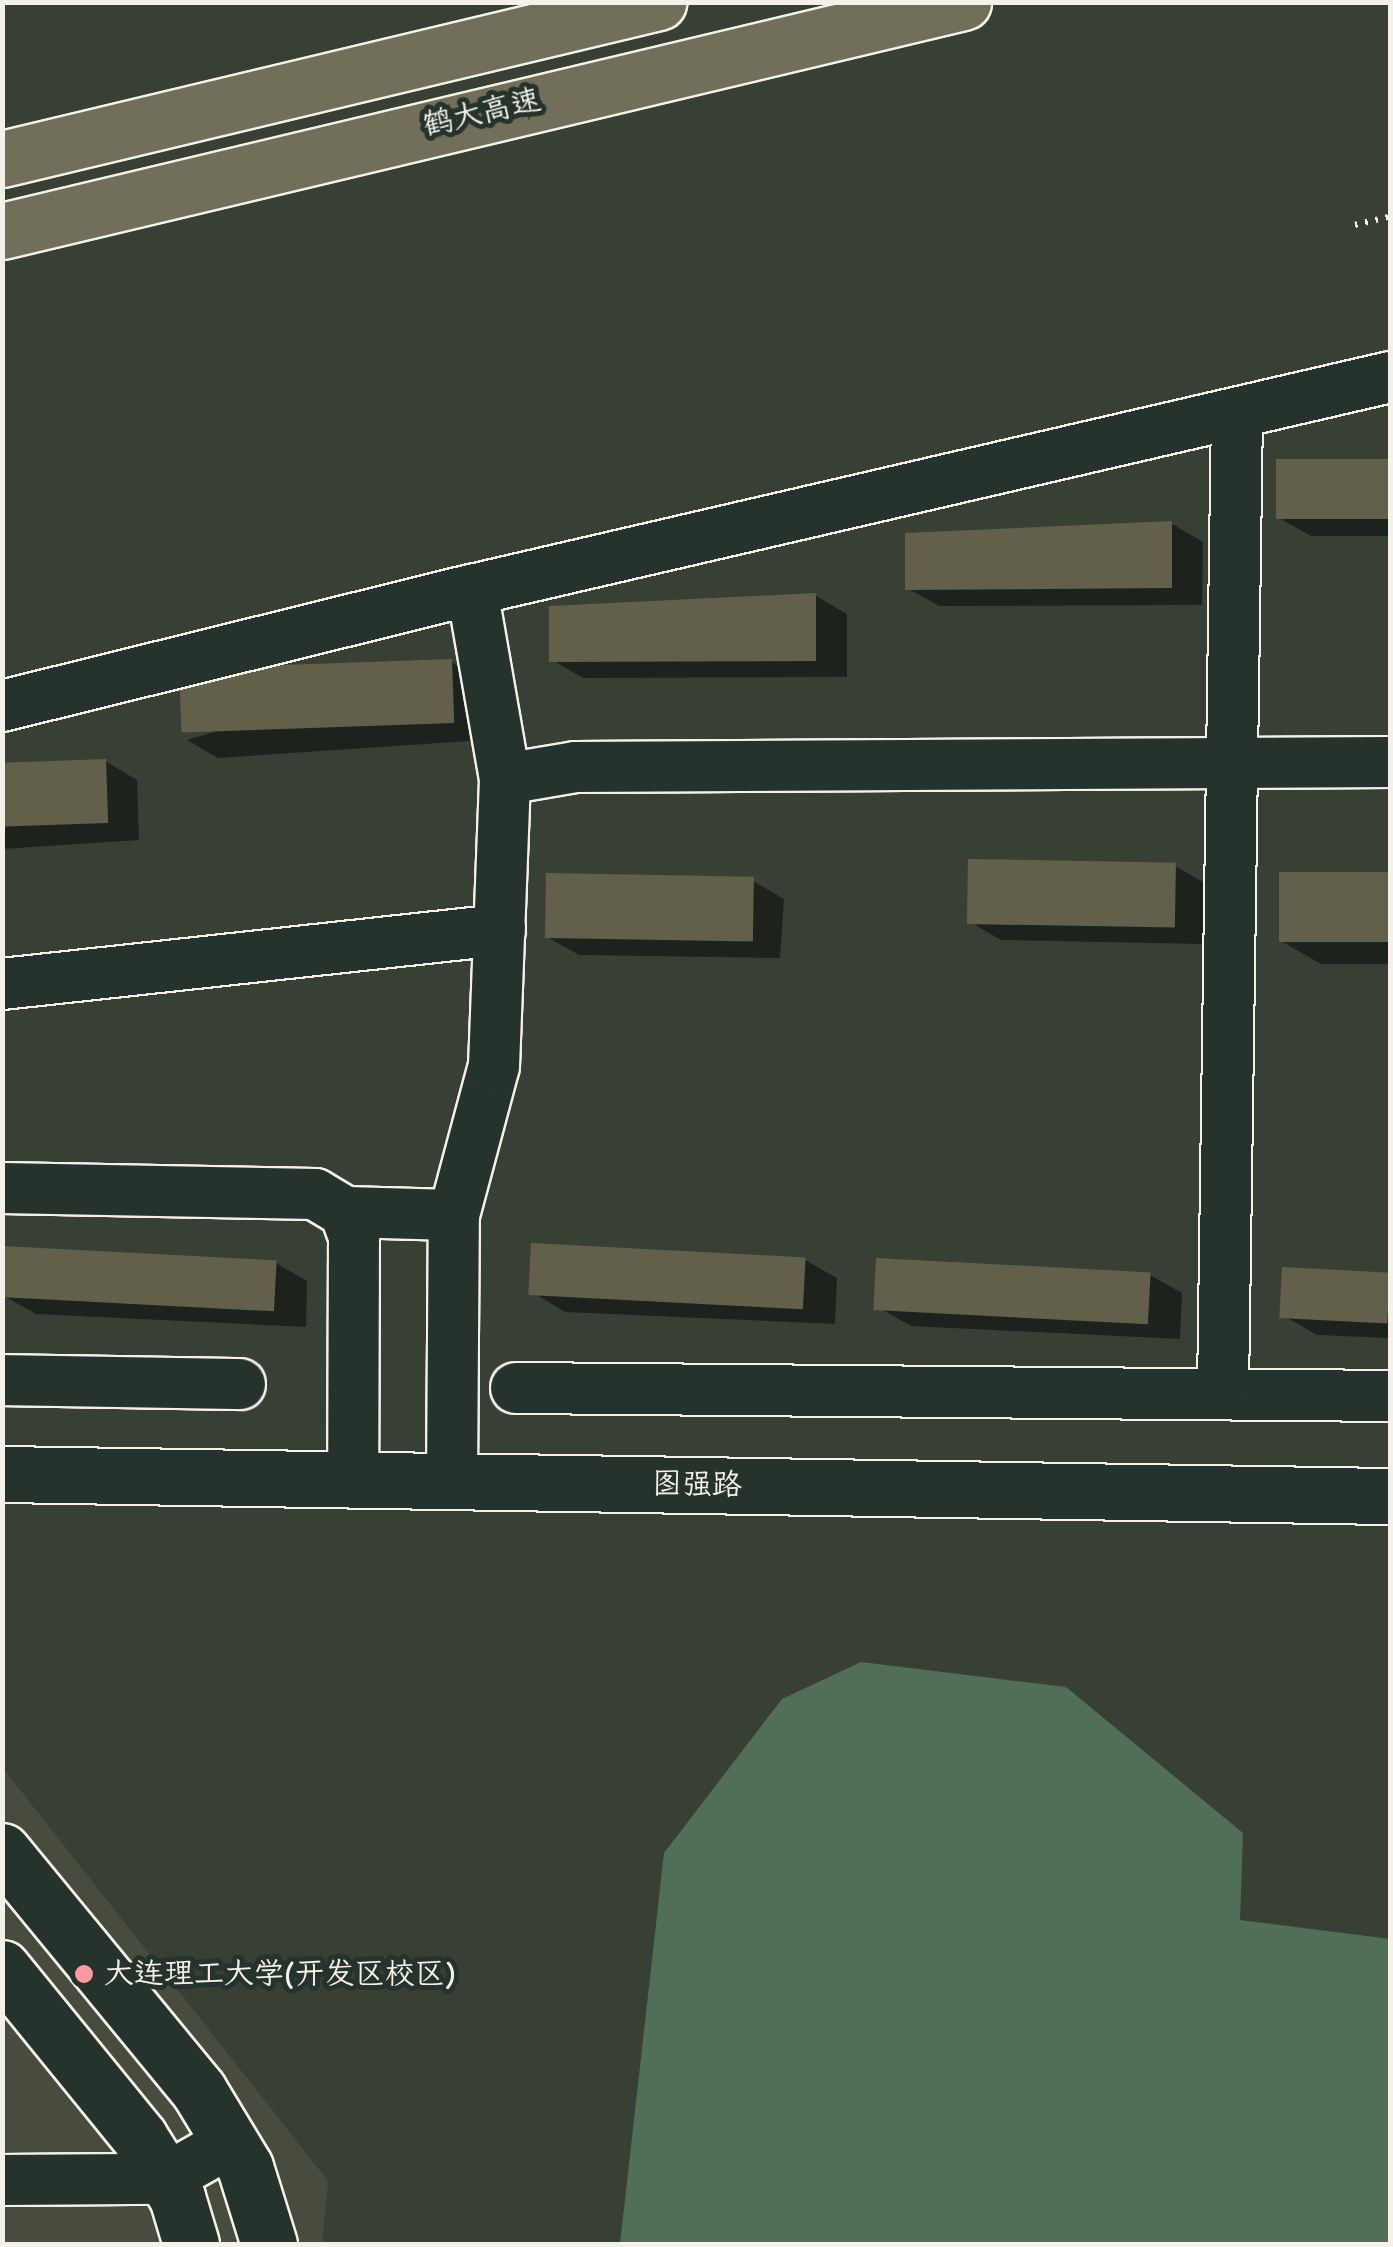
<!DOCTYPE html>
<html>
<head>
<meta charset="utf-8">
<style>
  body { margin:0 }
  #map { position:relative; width:1393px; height:2247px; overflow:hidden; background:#384036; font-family:"Balsamiq Sans","LXGW WenKai TC",sans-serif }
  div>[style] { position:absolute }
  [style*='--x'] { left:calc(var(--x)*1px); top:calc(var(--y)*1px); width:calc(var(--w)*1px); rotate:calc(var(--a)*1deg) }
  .built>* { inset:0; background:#484c3f }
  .green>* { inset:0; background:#516e56 }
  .shadow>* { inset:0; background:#0007 }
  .building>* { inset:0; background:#625f4b; transform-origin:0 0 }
  .path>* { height:6px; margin-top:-3px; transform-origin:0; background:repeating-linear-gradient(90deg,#f4f1e8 0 2.5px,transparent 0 10.5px) }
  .roads { filter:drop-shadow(2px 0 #f4f1e8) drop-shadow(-2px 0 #f4f1e8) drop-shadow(0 2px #f4f1e8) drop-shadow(0 -2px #f4f1e8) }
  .street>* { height:50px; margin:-25px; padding:0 25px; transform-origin:25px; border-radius:25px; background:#26332d }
  .secondary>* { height:55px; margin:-27.5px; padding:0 27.5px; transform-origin:27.5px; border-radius:27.5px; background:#26332d }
  .highway>* { height:55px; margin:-27.5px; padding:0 27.5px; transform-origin:27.5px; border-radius:27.5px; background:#716e59 }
  .dots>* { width:28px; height:28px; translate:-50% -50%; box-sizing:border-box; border:5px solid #26332d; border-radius:50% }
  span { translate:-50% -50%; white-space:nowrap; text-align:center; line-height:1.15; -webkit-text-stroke:10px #26332d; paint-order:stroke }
  .street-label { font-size:30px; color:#f4f1e8 }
  .poi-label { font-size:30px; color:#f4f1e8 }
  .left { translate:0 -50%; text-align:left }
  .frame { position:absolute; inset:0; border:5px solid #f4f1e8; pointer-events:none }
</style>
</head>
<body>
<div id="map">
  <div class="built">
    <div style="clip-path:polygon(2px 1767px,328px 2181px,322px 2244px,3px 2244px)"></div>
  </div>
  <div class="green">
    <div style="clip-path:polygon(861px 1662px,1066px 1687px,1243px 1833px,1240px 1920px,1390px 1939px,1390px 2244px,620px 2244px,664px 1853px,782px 1699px)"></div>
  </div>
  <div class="shadow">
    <div style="clip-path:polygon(1390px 461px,1390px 536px,1311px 536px,1279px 518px,1279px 466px)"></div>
    <div style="clip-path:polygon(1172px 524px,1203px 542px,1202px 605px,939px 606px,907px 588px)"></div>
    <div style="clip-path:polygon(816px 596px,847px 614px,847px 677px,583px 678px,552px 660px)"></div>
    <div style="clip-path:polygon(451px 662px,483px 680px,484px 740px,218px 758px,187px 740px)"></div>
    <div style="clip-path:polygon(105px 761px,137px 780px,139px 840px,2px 849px,2px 768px)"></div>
    <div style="clip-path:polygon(1175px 866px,1207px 884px,1202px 944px,1001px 940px,970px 922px)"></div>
    <div style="clip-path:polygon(1390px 874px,1390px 964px,1321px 964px,1281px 941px,1281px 876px)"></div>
    <div style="clip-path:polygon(753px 881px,784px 899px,780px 958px,579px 955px,547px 937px)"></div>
    <div style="clip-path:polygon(805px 1260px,837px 1278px,835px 1324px,565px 1312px,534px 1293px)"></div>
    <div style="clip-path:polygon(276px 1263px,307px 1281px,306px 1327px,36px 1314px,4px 1296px)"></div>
    <div style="clip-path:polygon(1285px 1269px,1390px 1275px,1390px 1338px,1317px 1335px,1286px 1317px)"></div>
    <div style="clip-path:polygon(1150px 1275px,1182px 1293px,1180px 1339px,911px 1326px,879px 1308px)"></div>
  </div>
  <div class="building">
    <div style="left:1390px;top:459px;width:60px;height:114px;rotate:90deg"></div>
    <div style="clip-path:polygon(1172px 521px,1172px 588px,905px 590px,905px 533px)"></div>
    <div style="clip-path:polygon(816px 593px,816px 661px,549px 662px,549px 606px)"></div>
    <div style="left:452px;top:659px;width:64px;height:273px;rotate:88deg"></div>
    <div style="left:106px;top:759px;width:64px;height:104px;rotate:88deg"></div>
    <div style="left:968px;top:859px;width:208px;height:65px;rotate:1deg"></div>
    <div style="left:1390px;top:872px;width:70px;height:111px;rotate:90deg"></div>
    <div style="left:546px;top:873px;width:208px;height:65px;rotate:1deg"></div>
    <div style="left:531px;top:1243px;width:275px;height:52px;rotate:3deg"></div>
    <div style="left:2px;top:1246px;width:275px;height:51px;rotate:3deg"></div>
    <div style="left:876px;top:1258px;width:275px;height:52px;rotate:3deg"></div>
    <div style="left:1282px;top:1267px;width:108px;height:51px;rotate:3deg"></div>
  </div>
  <div class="path">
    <div style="--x:1355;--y:225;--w:36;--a:-14"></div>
  </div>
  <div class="roads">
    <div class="street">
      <div style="--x:472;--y:590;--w:192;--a:80.1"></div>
      <div style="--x:2;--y:706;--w:484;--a:-13.9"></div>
      <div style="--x:472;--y:590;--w:942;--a:-13.06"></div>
      <div style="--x:2;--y:984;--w:501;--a:-6.19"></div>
      <div style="--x:2;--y:1188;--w:313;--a:1.1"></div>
      <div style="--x:315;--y:1194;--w:35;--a:31"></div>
      <div style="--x:345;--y:1212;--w:27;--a:70"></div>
      <div style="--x:354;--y:1237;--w:242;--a:90.2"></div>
      <div style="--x:345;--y:1212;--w:109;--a:1.6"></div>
      <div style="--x:2;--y:1380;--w:238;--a:1"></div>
      <div style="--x:516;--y:1388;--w:874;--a:0.52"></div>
      <div style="--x:1223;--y:1390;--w:977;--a:-89.18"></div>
      <div style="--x:452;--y:1481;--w:266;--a:-89.6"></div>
      <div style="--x:454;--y:1215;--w:154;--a:-75"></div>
      <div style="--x:494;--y:1066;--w:287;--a:-87.8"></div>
      <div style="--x:505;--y:779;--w:71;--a:-9.7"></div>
      <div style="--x:575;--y:767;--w:815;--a:-0.35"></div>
      <div style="--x:2;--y:2180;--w:163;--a:-0.4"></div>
      <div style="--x:165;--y:2179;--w:75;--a:-29.6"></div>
    </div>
    <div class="secondary">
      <div style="--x:2;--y:1474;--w:1388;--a:0.91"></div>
      <div style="--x:2;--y:1851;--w:310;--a:50.6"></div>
      <div style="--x:199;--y:2091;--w:89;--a:58.8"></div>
      <div style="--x:245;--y:2167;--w:81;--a:72.7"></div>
      <div style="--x:2;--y:1968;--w:219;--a:50.9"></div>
      <div style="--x:140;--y:2138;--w:70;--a:57.9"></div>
      <div style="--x:177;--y:2197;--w:49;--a:73.4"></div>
    </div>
    <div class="highway">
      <div style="--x:2;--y:159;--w:675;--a:-13.46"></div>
      <div style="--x:2;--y:231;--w:988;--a:-13.4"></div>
    </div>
  </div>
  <div class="dots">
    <div style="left:84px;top:1974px;background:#ff9aa2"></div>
  </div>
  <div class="street-label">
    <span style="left:482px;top:113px;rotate:-13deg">鹤大高速</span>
    <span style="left:697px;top:1485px;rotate:1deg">图强路</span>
  </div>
  <div class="poi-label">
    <span class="left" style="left:104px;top:1974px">大连理工大学(开发区校区)</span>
  </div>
  <div class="frame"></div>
</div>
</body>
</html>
